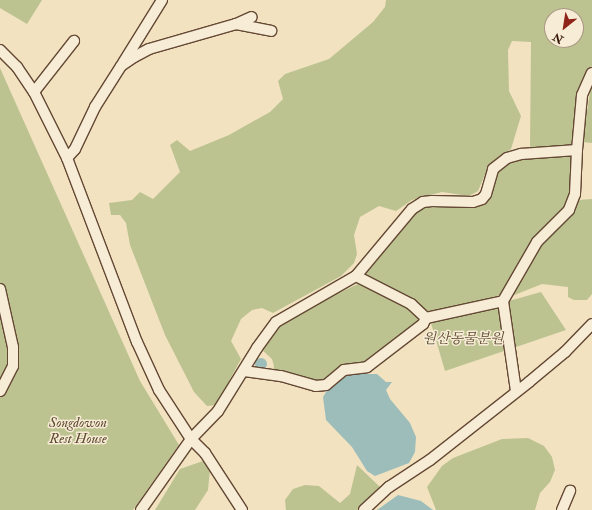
<!DOCTYPE html>
<html>
<head>
<meta charset="utf-8">
<style>
  body { margin:0 }
  #map { position:relative; width:592px; height:510px; overflow:hidden; background:#f2e2c0; font-family:"IM FELL Double Pica","Noto Serif KR",serif }
  div>[style] { position:absolute }
  [style*='--x'] { left:calc(var(--x)*1px); top:calc(var(--y)*1px); width:calc(var(--w)*1px); rotate:calc(var(--a)*1deg) }
  .green>* { inset:0; background:#bcc391 }
  .water>* { inset:0; background:#9cbdb9 }
  .round { border-radius:50% }
  .roads { filter:drop-shadow(1px 0 #644834) drop-shadow(-1px 0 #644834) drop-shadow(0 1px #644834) drop-shadow(0 -1px #644834) }
  .street>* { height:10px; margin:-5px; padding:0 5px; transform-origin:5px; border-radius:5px; background:#f7ecd6 }
  span { translate:-50% -50%; white-space:nowrap; text-align:center; line-height:1.15; -webkit-text-stroke:3px #f7ecd6; paint-order:stroke }
  .park-label { font-size:14px; color:#5d492f; font-style:italic }
  .north { position:absolute; left:544px; top:8px; width:40px; height:40px; box-sizing:border-box; background:#f7ecd6; border:1px solid #a99682; border-radius:50%; rotate:210deg; font-size:11px; font-weight:700; line-height:16px; text-align:center; color:#341405 }
  .north::after { content:''; display:block; margin:auto; width:14px; height:18px; background:#8f2418; clip-path:polygon(50% 0,100% 100%,50% 72%,0 100%) }
</style>
</head>
<body>
<div id="map">
  <div class="green">
    <div style="clip-path:polygon(0 0,42px 0,27px 24px,0 8px)"></div>
    <div style="clip-path:polygon(evenodd,386px 0,592px 0,592px 66px,579px 88px,575px 144px,572px 147px,533px 149px,530px 146px,531px 42px,512px 41px,508px 50px,509px 91px,521px 116px,511px 149px,489px 165px,478px 191px,469px 196px,442px 192px,412px 200px,396px 211px,379px 206px,360px 217px,354px 235px,357px 254px,354px 263px,341px 276px,273px 313px,262px 308px,252px 310px,241px 319px,231px 341px,241px 359px,216px 405px,207px 406px,194px 392px,165px 335px,130px 245px,126px 223px,120px 215px,111px 215px,109px 203px,132px 200px,140px 192px,153px 199px,180px 172px,170px 145px,177px 140px,190px 151px,229px 135px,270px 112px,283px 99px,278px 81px,285px 74px,329px 59px,373px 22px,385px 7px,386px 0,552px 16px,576px 16px,576px 40px,552px 40px,552px 16px)"></div>
    <div style="clip-path:polygon(0 68px,140px 381px,179px 445px,133px 510px,0 510px)"></div>
    <div style="clip-path:polygon(592px 80px,592px 143px,582px 142px)"></div>
    <div style="clip-path:polygon(568px 154px,572px 156px,572px 197px,500px 295px,430px 314px,414px 302px,364px 275px,411px 214px,422px 206px,476px 205px,498px 169px,504px 163px,527px 156px)"></div>
    <div style="clip-path:polygon(592px 199px,592px 294px,587px 300px,574px 300px,568px 297px,568px 287px,542px 284px,512px 296px,519px 279px,540px 245px,578px 200px)"></div>
    <div style="clip-path:polygon(360px 283px,412px 309px,418px 320px,415px 327px,365px 365px,320px 383px,272px 373px,274px 366px,272px 359px,261px 349px,274px 330px,286px 318px)"></div>
    <div style="clip-path:polygon(541px 292px,566px 330px,445px 371px,431px 323px)"></div>
    <div style="clip-path:polygon(528px 438px,544px 446px,552px 457px,555px 470px,550px 482px,540px 493px,535px 510px,436px 510px,427px 487px,442px 466px,453px 458px,502px 439px)"></div>
    <div style="clip-path:polygon(203px 461px,210px 470px,208px 490px,195px 510px,155px 510px,180px 469px)"></div>
    <div style="clip-path:polygon(357px 465px,380px 487px,363px 510px,286px 510px,285px 500px,293px 489px,305px 485px,319px 486px,340px 503px,350px 494px)"></div>
  </div>
  <div class="water">
    <div class="round" style="left:255px;top:358px;width:12px;height:12px"></div>
    <div style="clip-path:polygon(343px 374px,377px 374px,386px 382px,392px 382px,386px 390px,390px 399px,410px 423px,416px 437px,415px 452px,409px 463px,375px 476px,367px 471px,352px 447px,326px 420px,323px 397px,329px 387px)"></div>
    <div style="clip-path:polygon(398px 495px,421px 501px,433px 510px,377px 510px)"></div>
  </div>
  <div class="roads">
    <div class="street">
      <div style="--x:236;--y:24;--w:17;--a:-24"></div>
      <div style="--x:0;--y:50;--w:24;--a:45"></div>
      <div style="--x:17;--y:67;--w:30;--a:56"></div>
      <div style="--x:34;--y:92;--w:74;--a:63.4"></div>
      <div style="--x:67;--y:158;--w:197;--a:69.2"></div>
      <div style="--x:137;--y:342;--w:53;--a:65.4"></div>
      <div style="--x:159;--y:390;--w:59;--a:56.9"></div>
      <div style="--x:191;--y:439;--w:20;--a:45"></div>
      <div style="--x:205;--y:453;--w:68;--a:57"></div>
      <div style="--x:123;--y:63;--w:74;--a:-58.2"></div>
      <div style="--x:34;--y:92;--w:65;--a:-51.9"></div>
      <div style="--x:577;--y:150;--w:55;--a:-84.8"></div>
      <div style="--x:582;--y:95;--w:24;--a:-66"></div>
      <div style="--x:67;--y:158;--w:12;--a:-48"></div>
      <div style="--x:75;--y:149;--w:47;--a:-64.5"></div>
      <div style="--x:95;--y:107;--w:49;--a:-57.6"></div>
      <div style="--x:121;--y:66;--w:16;--a:-35"></div>
      <div style="--x:134;--y:57;--w:17;--a:-28"></div>
      <div style="--x:149;--y:49;--w:91;--a:-16"></div>
      <div style="--x:236;--y:24;--w:36;--a:11"></div>
      <div style="--x:356;--y:276;--w:62;--a:27"></div>
      <div style="--x:411;--y:304;--w:21;--a:43"></div>
      <div style="--x:426;--y:318;--w:79;--a:-12.4"></div>
      <div style="--x:0;--y:289;--w:59;--a:77.4"></div>
      <div style="--x:13;--y:347;--w:19;--a:90"></div>
      <div style="--x:13;--y:366;--w:28;--a:117"></div>
      <div style="--x:244;--y:371;--w:37;--a:8"></div>
      <div style="--x:281;--y:376;--w:36;--a:16"></div>
      <div style="--x:316;--y:386;--w:10;--a:-6"></div>
      <div style="--x:326;--y:385;--w:23;--a:-40"></div>
      <div style="--x:344;--y:370;--w:23;--a:-7"></div>
      <div style="--x:367;--y:367;--w:71;--a:-37.5"></div>
      <div style="--x:423;--y:324;--w:7;--a:-63"></div>
      <div style="--x:141;--y:510;--w:87;--a:-54.8"></div>
      <div style="--x:191;--y:439;--w:39;--a:-46"></div>
      <div style="--x:218;--y:411;--w:74;--a:-58.2"></div>
      <div style="--x:257;--y:348;--w:32;--a:-54"></div>
      <div style="--x:276;--y:322;--w:92;--a:-29.9"></div>
      <div style="--x:356;--y:276;--w:87;--a:-50.1"></div>
      <div style="--x:412;--y:209;--w:13;--a:-32"></div>
      <div style="--x:423;--y:202;--w:9;--a:-6"></div>
      <div style="--x:432;--y:201;--w:41;--a:1.4"></div>
      <div style="--x:473;--y:202;--w:9;--a:-18"></div>
      <div style="--x:482;--y:199;--w:6;--a:-51"></div>
      <div style="--x:486;--y:194;--w:26;--a:-74"></div>
      <div style="--x:493;--y:169;--w:18;--a:-38"></div>
      <div style="--x:507;--y:158;--w:15;--a:-16"></div>
      <div style="--x:521;--y:154;--w:56;--a:-4.1"></div>
      <div style="--x:577;--y:150;--w:44;--a:92.6"></div>
      <div style="--x:575;--y:194;--w:17;--a:111"></div>
      <div style="--x:569;--y:210;--w:45;--a:135"></div>
      <div style="--x:537;--y:242;--w:68;--a:120"></div>
      <div style="--x:503;--y:301;--w:91;--a:81.8"></div>
      <div style="--x:364;--y:510;--w:34;--a:-43"></div>
      <div style="--x:389;--y:487;--w:49;--a:-33.4"></div>
      <div style="--x:430;--y:460;--w:126;--a:-38.2"></div>
      <div style="--x:529;--y:382;--w:47;--a:-39.8"></div>
      <div style="--x:565;--y:352;--w:39;--a:-46"></div>
      <div style="--x:562;--y:510;--w:21;--a:-67"></div>
    </div>
  </div>
  <div class="park-label">
    <span style="left:463px;top:339px">원산동물분원</span>
    <span style="left:78px;top:431px">Songdowon<br>Rest House</span>
  </div>
  <div class="north">N</div>
</div>
</body>
</html>
